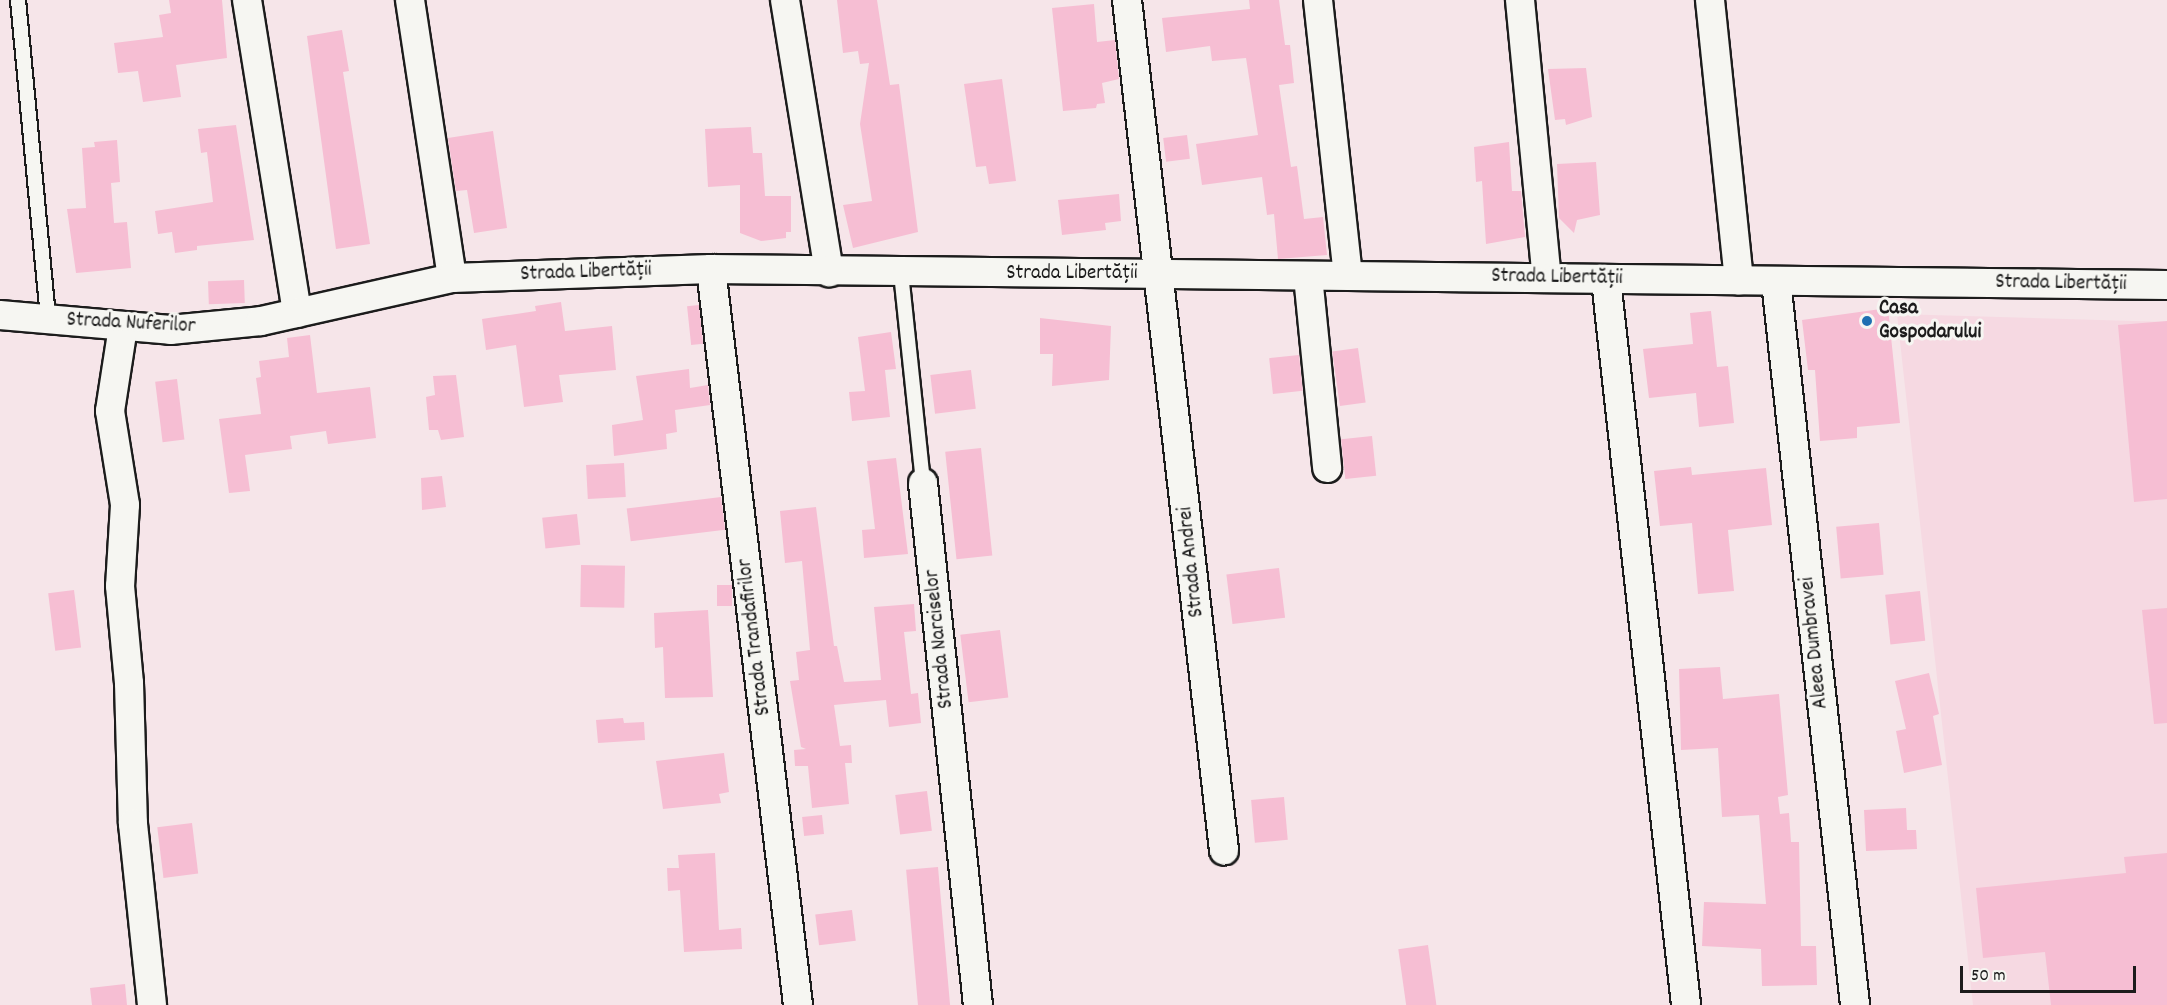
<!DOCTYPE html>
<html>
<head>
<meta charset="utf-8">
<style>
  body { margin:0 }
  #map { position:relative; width:2167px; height:1005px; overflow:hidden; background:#f6e5e9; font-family:Dekko,sans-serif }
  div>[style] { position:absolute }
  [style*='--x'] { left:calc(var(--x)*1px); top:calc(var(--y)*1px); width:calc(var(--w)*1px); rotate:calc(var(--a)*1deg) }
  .built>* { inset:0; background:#f6d9e2 }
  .building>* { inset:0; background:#f6bed3; transform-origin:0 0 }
  .roads { filter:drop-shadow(2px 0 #1c1c1c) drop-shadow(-2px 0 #1c1c1c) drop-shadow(0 2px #1c1c1c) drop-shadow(0 -2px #1c1c1c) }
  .service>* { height:14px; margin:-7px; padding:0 7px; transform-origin:7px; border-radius:7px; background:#f6f6f2 }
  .minor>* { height:28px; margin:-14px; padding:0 14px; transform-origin:14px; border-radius:14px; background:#f6f6f2 }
  .dots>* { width:16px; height:16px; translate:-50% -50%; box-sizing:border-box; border:3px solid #f6f6f2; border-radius:50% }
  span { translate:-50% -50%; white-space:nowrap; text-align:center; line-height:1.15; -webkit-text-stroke:6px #f6f6f2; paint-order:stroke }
  .street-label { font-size:21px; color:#1c1c1c }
  .poi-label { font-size:21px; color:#1c1c1c; font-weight:700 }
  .left { translate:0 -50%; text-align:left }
  .scale { position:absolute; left:1960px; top:966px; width:176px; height:27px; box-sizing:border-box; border:3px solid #1c1c1c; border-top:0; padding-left:8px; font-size:18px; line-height:21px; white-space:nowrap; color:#1c1c1c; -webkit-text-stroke:4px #f6f6f2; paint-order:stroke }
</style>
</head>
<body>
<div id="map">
  <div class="built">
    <div style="clip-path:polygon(1897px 314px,2167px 322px,2167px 1005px,1973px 1005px)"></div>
  </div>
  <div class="building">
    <div style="clip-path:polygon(169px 0,222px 0,227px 58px,176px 65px,181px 97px,143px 102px,138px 71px,118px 73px,114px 43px,163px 37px,159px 15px,171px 13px)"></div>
    <div style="clip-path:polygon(837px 0,877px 0,890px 85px,899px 84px,918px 232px,853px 248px,843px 205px,872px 201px,860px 124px,869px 63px,860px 64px,858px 51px,843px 53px)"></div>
    <div style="clip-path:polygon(1249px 0,1279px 0,1285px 45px,1290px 45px,1294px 83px,1279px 85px,1291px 167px,1297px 166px,1304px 219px,1323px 217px,1327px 255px,1278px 259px,1274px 214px,1267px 215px,1262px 177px,1202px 185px,1196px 144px,1258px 135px,1246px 58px,1212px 61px,1210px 46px,1166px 52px,1162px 18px,1250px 9px)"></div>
    <div style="clip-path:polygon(1094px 4px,1097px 42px,1115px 40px,1119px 79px,1102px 83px,1105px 103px,1097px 104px,1096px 108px,1063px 111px,1052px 8px)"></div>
    <div style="clip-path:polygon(342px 30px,349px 71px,343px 72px,370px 244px,336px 249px,307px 36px)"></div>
    <div style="clip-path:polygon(1586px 68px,1592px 117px,1566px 125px,1565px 119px,1555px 120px,1548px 69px)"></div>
    <div style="clip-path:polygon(1002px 79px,1016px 181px,989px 184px,986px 166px,976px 167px,964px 84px)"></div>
    <div style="clip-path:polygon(236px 125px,254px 240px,197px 246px,197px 250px,175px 253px,172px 232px,158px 234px,155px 211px,213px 202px,207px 152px,201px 153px,198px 129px)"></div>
    <div style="clip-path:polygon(751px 127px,753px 153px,762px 153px,765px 196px,791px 196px,791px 232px,786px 232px,786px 238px,761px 241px,740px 233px,740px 185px,708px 187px,705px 129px)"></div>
    <div style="clip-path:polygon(493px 131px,507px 228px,474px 233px,467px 190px,456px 191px,448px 138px)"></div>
    <div style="left:1187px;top:135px;width:24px;height:24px;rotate:83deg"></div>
    <div style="clip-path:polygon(117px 140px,120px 182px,111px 183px,114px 223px,127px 222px,131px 268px,76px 273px,67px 209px,86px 208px,82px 148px,95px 147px,94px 142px)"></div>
    <div style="clip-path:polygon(1509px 142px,1512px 191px,1521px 191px,1525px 237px,1486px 244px,1482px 181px,1476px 182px,1474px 147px)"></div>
    <div style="clip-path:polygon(1596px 162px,1600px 215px,1577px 220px,1574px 233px,1559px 218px,1557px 164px)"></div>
    <div style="clip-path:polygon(1119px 194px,1121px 221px,1105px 223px,1106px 230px,1062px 235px,1058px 200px)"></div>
    <div style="left:244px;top:280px;width:23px;height:36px;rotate:88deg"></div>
    <div style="clip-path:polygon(561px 302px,565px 331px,612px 326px,616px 370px,559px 375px,563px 402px,524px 407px,516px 345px,486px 350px,482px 319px,536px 311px,535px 306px)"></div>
    <div style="left:699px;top:305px;width:39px;height:12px;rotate:84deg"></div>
    <div style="clip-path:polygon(1888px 308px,1900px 423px,1857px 427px,1857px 438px,1820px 441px,1815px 370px,1808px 370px,1802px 320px)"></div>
    <div style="clip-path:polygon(1711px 311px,1717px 367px,1728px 366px,1734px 423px,1699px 427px,1696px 393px,1649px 398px,1643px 349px,1693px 344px,1690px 313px)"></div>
    <div style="clip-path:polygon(1040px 318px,1111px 326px,1109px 380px,1052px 386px,1053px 354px,1040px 354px)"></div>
    <div style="clip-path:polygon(2167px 321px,2167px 499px,2134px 502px,2118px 325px)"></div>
    <div style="clip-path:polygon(891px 332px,896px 369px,885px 370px,890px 417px,852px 421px,849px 392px,865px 391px,858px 337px)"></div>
    <div style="clip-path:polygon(310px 335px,317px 393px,370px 387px,376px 438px,328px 444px,326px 431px,290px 436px,292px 449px,245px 455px,250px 491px,229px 493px,219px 419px,261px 414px,256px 378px,261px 377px,259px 361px,289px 357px,287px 338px)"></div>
    <div style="left:1358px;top:348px;width:55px;height:26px;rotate:82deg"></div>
    <div style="left:1299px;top:355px;width:36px;height:30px;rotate:84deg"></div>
    <div style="clip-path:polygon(689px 369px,690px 388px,708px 385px,710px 405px,675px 410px,677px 432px,666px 434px,667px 449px,614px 456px,612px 425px,643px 420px,636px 376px)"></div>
    <div style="left:971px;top:370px;width:39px;height:41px;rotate:83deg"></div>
    <div style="clip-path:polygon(456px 375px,464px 437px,441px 440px,438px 430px,429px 430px,426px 397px,435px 395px,433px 376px)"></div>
    <div style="left:177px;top:379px;width:61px;height:22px;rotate:83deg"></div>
    <div style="left:1372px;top:436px;width:40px;height:31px;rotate:84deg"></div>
    <div style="left:981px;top:448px;width:108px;height:36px;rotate:84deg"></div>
    <div style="clip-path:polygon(896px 458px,908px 554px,864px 558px,862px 530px,875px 529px,867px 461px)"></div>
    <div style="left:624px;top:463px;width:34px;height:38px;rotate:87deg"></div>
    <div style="clip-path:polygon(1691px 467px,1692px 475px,1766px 468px,1772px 525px,1728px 530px,1734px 591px,1698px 594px,1692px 523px,1660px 526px,1654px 471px)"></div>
    <div style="clip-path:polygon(442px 476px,446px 507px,422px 510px,421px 478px)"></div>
    <div style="left:721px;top:497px;width:33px;height:95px;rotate:83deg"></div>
    <div style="clip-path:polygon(816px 507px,834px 646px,837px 646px,844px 682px,881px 680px,874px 607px,914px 604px,916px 631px,904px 632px,911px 694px,918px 693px,921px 723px,889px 727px,886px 700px,834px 705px,840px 746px,851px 745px,852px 763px,845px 763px,849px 804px,812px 808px,808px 766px,795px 766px,794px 750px,806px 749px,801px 747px,790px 681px,799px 680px,796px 652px,810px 650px,802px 561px,785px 563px,780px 511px)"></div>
    <div style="left:577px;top:514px;width:31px;height:35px;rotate:84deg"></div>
    <div style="left:1879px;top:523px;width:52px;height:43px;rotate:85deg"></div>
    <div style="left:581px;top:565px;width:44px;height:42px;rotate:1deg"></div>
    <div style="left:1279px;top:568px;width:50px;height:53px;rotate:83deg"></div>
    <div style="left:717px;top:585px;width:15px;height:21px"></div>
    <div style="left:74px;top:590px;width:58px;height:26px;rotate:83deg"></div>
    <div style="left:1920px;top:591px;width:50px;height:35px;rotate:84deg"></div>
    <div style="clip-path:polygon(2167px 608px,2167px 723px,2154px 724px,2142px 610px)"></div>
    <div style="clip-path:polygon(708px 610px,713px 697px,665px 698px,663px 647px,655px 648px,654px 613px)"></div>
    <div style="left:1000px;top:630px;width:68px;height:40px;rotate:83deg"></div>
    <div style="clip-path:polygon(1720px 667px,1723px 699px,1779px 694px,1788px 795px,1778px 797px,1780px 814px,1789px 813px,1791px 842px,1799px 842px,1801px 946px,1816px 946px,1817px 985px,1762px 986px,1761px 949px,1702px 946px,1704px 902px,1766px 904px,1759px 815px,1722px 817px,1718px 748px,1681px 750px,1679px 669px)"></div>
    <div style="clip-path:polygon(1929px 673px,1939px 714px,1933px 716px,1942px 765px,1904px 773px,1896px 731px,1906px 729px,1895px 681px)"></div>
    <div style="clip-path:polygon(623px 718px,624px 723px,644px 722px,645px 740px,598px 743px,596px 720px)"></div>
    <div style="clip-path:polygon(724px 753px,729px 792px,719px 794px,721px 803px,663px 809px,656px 761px)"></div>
    <div style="left:927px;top:791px;width:40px;height:32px;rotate:83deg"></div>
    <div style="left:1284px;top:797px;width:43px;height:33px;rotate:85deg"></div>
    <div style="clip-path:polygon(1906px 808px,1907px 830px,1916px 830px,1917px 849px,1866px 851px,1864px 810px)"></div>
    <div style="left:822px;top:815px;width:19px;height:20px;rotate:84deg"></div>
    <div style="left:192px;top:823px;width:51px;height:35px;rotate:83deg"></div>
    <div style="clip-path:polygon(715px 853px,719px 930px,741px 928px,742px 949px,684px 952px,680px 890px,668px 891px,667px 868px,679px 868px,678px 855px)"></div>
    <div style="clip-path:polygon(2167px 853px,2167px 1005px,2051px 1005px,2045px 952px,1983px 958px,1976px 888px,2126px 873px,2124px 857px)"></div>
    <div style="left:938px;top:867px;width:139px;height:32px;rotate:85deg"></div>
    <div style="left:852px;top:910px;width:31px;height:37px;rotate:83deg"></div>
    <div style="left:1428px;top:945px;width:61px;height:30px;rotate:82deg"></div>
    <div style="clip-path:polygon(125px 984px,127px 1005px,92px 1005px,90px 988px)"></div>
  </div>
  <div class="roads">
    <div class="service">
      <div style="--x:18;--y:0;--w:321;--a:84.6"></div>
      <div style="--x:901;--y:273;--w:211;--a:84"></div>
    </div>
    <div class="minor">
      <div style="--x:247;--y:0;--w:317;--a:80.9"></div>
      <div style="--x:410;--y:0;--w:281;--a:81.4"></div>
      <div style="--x:785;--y:0;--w:276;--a:80.8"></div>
      <div style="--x:1127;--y:0;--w:856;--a:83.49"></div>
      <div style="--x:1318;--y:0;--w:277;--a:83.8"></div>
      <div style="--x:1520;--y:0;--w:279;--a:84.5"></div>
      <div style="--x:1710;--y:0;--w:282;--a:84.1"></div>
      <div style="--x:711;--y:269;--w:741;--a:83.26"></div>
      <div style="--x:1308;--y:276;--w:193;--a:84.3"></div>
      <div style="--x:1606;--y:280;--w:729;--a:83.7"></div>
      <div style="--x:1776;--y:281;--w:728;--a:83.77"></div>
      <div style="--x:0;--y:315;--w:171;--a:5"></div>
      <div style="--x:170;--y:330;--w:91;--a:-5.6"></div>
      <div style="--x:261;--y:321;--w:196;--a:-12.7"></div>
      <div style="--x:452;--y:278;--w:259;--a:-2"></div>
      <div style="--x:711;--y:269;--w:1456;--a:0.63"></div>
      <div style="--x:123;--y:327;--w:85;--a:98.8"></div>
      <div style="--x:110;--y:411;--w:95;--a:80.9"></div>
      <div style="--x:125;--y:505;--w:81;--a:93.5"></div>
      <div style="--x:120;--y:586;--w:97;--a:84.7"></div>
      <div style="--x:129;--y:683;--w:141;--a:88.4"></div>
      <div style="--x:133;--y:824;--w:182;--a:84"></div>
      <div style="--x:923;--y:483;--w:525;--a:83.99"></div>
    </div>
  </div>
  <div class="dots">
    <div style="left:1867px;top:321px;background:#1f6fb2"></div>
  </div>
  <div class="street-label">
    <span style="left:586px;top:273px;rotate:-2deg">Strada Libertății</span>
    <span style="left:1072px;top:274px">Strada Libertății</span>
    <span style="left:1557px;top:278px;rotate:1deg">Strada Libertății</span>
    <span style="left:2061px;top:284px;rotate:1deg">Strada Libertății</span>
    <span style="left:131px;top:324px;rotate:3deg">Strada Nuferilor</span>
    <span style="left:1192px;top:562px;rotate:-96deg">Strada Andrei</span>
    <span style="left:755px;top:637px;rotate:-97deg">Strada Trandafirilor</span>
    <span style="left:940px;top:639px;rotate:-96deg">Strada Narciselor</span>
    <span style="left:1815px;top:643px;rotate:-96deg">Aleea Dumbravei</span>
  </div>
  <div class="poi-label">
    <span class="left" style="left:1879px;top:321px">Casa<br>Gospodarului</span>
  </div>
  <div class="scale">50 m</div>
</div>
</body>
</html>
